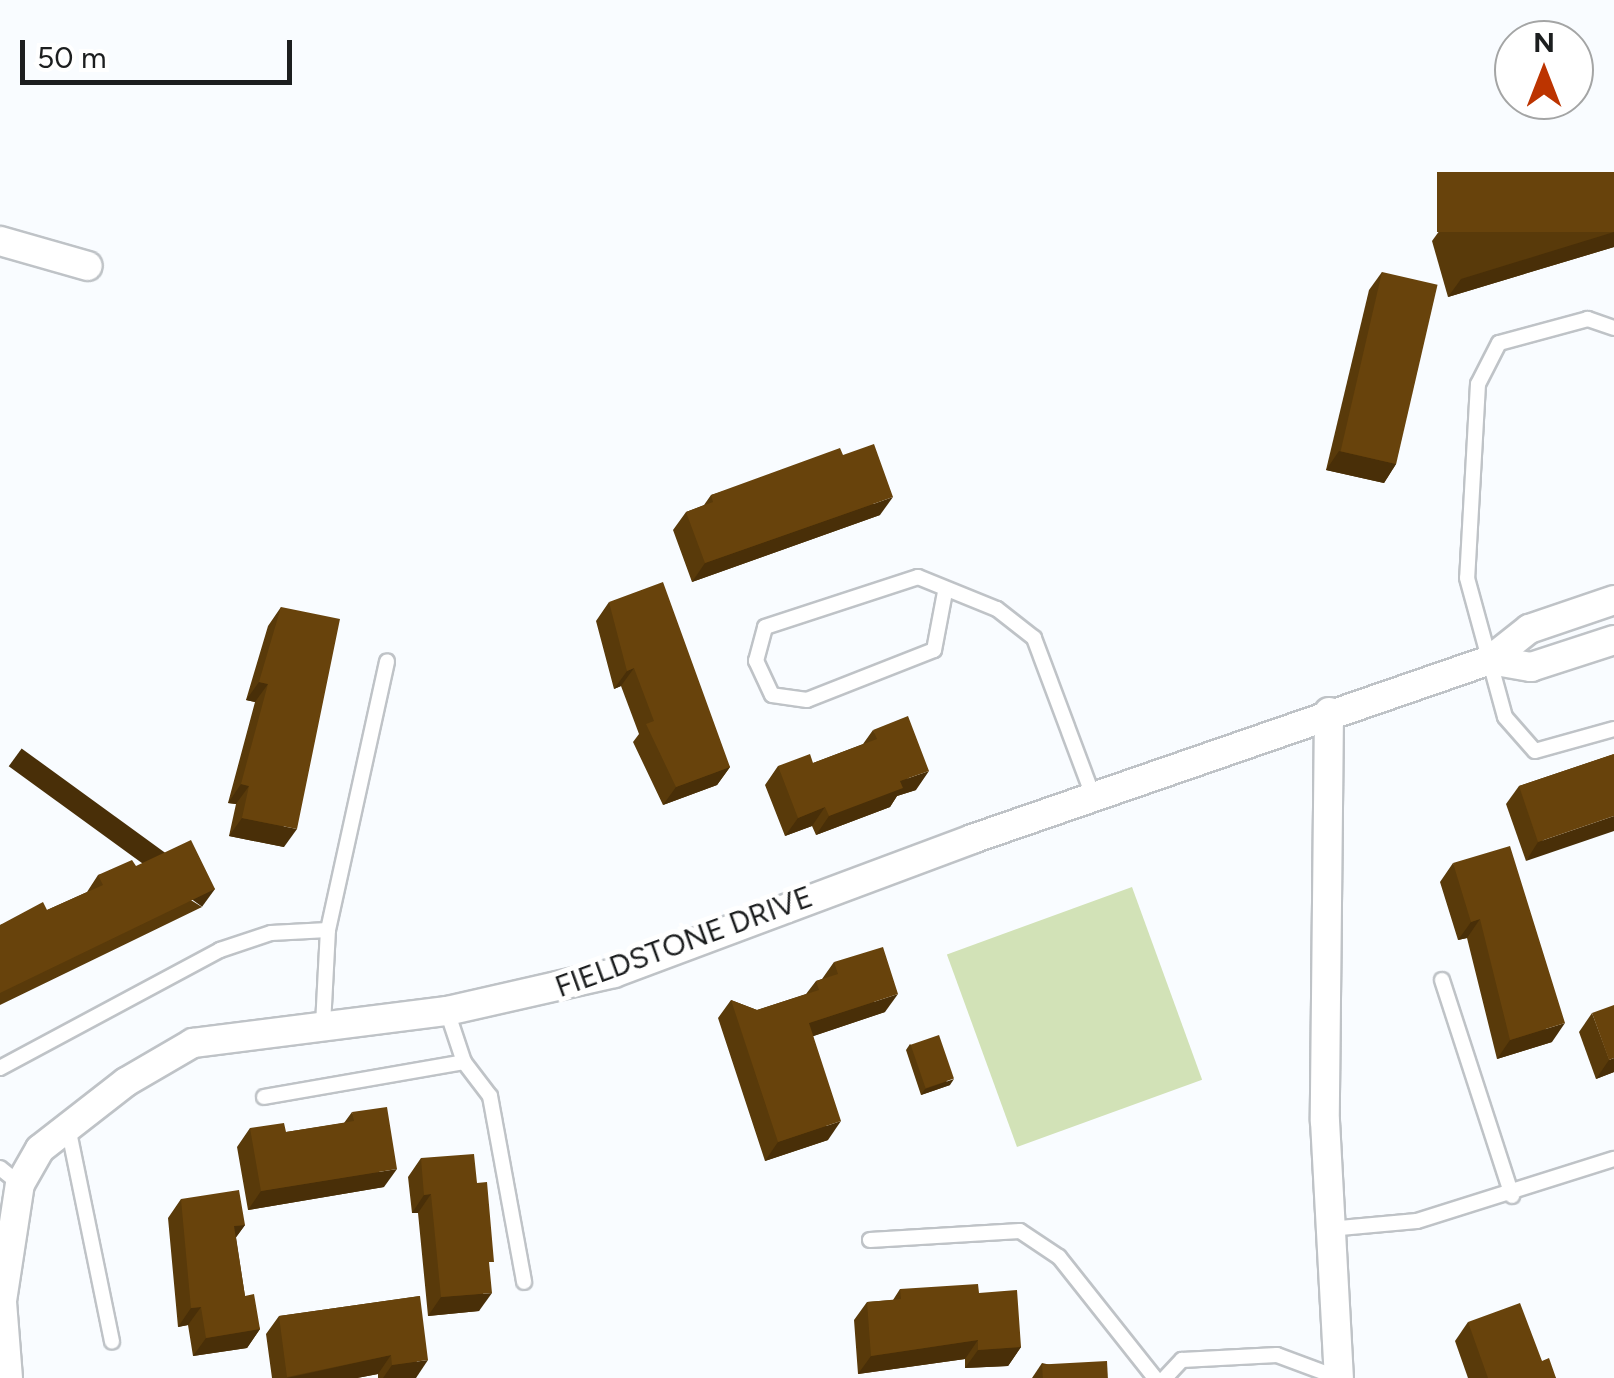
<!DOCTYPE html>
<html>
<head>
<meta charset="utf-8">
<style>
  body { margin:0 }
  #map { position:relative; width:1614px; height:1378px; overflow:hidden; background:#f9fcff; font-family:Figtree,sans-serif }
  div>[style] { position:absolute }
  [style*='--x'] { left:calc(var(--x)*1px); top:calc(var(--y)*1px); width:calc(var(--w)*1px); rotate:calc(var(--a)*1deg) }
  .green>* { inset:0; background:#d2e2b7; transform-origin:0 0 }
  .roads { filter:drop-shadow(2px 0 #bfc3c7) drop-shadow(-2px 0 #bfc3c7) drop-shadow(0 2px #bfc3c7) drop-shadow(0 -2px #bfc3c7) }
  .lane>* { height:14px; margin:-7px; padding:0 7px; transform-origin:7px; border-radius:7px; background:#fff }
  .street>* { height:28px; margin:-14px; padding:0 14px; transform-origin:14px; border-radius:14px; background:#fff }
  .wall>* { inset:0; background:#593a0a }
  .shaded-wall>* { inset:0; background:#492f08; transform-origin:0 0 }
  .building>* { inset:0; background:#68430c; transform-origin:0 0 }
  span { translate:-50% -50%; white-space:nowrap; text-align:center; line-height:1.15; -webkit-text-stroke:10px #fff; paint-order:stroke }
  .street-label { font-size:30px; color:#1c1e1f }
  .north { position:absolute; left:1494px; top:20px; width:100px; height:100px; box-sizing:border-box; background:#fff; border:2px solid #a4a5a5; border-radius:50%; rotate:0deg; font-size:28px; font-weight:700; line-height:40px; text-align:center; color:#1c1e1f }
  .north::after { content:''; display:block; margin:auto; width:35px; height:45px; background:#bc3400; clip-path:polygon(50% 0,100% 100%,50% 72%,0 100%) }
  .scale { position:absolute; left:20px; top:40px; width:272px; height:45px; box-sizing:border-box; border:5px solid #1c1e1f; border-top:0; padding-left:12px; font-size:30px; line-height:35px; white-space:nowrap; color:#1c1e1f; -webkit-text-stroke:8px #fff; paint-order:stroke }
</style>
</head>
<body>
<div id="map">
  <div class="green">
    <div style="left:1132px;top:887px;width:205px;height:197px;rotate:70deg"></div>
  </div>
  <div class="roads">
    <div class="lane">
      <div style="--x:1614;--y:328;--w:28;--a:-161"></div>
      <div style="--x:1588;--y:319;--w:92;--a:164.9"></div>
      <div style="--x:1499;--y:343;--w:46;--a:117.1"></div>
      <div style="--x:1478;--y:384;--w:194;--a:93.2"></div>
      <div style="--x:1467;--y:578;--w:144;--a:74.7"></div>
      <div style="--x:1505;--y:717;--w:45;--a:48.6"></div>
      <div style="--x:1535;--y:751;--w:82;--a:-15.6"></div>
      <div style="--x:945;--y:592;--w:59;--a:100.7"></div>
      <div style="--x:934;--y:650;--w:136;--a:158.5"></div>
      <div style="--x:807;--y:700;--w:35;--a:-172"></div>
      <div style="--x:772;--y:695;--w:38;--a:-115"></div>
      <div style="--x:756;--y:661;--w:35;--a:-75"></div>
      <div style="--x:765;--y:627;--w:161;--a:-18.1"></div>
      <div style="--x:918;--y:577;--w:85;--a:22.1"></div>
      <div style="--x:997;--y:609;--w:47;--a:38.1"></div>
      <div style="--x:1034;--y:638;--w:169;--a:69.5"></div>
      <div style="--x:1442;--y:980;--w:227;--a:72"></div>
      <div style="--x:447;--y:1011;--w:54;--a:71.6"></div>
      <div style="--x:464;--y:1062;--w:43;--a:52.6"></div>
      <div style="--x:490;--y:1096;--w:189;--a:79.6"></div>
      <div style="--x:323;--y:1025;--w:95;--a:-87"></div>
      <div style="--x:328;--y:930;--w:275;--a:-77.6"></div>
      <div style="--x:0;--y:1068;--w:250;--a:-28.2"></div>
      <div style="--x:220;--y:950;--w:54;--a:-18.4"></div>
      <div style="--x:271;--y:933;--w:57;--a:-3"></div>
      <div style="--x:264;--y:1097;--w:203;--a:-9.9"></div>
      <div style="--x:68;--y:1127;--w:219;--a:78.4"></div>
      <div style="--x:0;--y:1168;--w:26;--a:39"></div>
      <div style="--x:1329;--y:1229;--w:88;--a:-5.2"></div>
      <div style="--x:1417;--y:1221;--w:207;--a:-17.5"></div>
      <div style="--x:870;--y:1240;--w:150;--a:-3.4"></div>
      <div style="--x:1020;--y:1231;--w:47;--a:33.7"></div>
      <div style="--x:1059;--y:1257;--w:154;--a:51.6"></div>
      <div style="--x:1165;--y:1378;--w:25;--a:-47"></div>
      <div style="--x:1182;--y:1360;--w:95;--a:-3"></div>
      <div style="--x:1277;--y:1355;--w:66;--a:20.4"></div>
    </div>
    <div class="street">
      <div style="--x:0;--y:241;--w:91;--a:15.9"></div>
      <div style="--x:1490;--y:660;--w:42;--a:9.7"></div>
      <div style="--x:1531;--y:667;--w:87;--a:-18"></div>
      <div style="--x:1329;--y:712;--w:409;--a:90.6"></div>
      <div style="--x:1325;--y:1121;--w:257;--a:86.9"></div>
      <div style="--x:8;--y:1378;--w:77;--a:-94.5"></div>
      <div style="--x:2;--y:1301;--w:118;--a:-81.3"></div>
      <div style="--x:20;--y:1184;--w:40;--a:-60.3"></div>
      <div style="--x:40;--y:1149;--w:109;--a:-37.9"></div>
      <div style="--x:126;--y:1082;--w:78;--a:-30.2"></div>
      <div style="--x:193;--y:1043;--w:256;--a:-7.2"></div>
      <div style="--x:447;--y:1011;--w:171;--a:-12.8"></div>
      <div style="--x:614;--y:973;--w:382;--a:-20.5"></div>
      <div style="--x:972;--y:839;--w:548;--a:-19.06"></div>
      <div style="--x:1490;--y:660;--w:50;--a:-38.5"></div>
      <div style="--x:1529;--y:629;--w:90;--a:-18.8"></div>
    </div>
  </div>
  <div class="wall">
    <div style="clip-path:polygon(1614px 172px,1614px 247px,1448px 297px,1432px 241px,1445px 223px)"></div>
    <div style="clip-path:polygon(1382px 272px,1396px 464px,1384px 483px,1326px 470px,1369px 290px)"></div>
    <div style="clip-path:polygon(843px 455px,880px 515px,692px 582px,673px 530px,686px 512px,704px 505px,711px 495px)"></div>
    <div style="clip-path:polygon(609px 602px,730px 767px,717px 785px,663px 805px,633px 742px,639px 734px,621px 686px,614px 689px,596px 621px)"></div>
    <div style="clip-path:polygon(281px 607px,284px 847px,229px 836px,236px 804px,228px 803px,255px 702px,246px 700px,268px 626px)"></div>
    <div style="clip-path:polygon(873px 730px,916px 790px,897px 796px,890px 807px,816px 835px,812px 826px,785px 836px,765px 785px,778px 766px,813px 763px,863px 744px)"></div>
    <div style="clip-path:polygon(1614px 754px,1526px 861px,1506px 804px,1519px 786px)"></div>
    <div style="clip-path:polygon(1453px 863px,1552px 1042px,1497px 1059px,1467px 938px,1458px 940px,1440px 882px)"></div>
    <div style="clip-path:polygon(136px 866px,202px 907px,0 1005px,0 925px,47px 910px,87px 892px,98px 875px)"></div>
    <div style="clip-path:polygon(834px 962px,885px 1012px,813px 1036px,828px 1140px,765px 1161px,718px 1018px,731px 1000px,757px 1010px,806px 994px,816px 981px,822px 979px)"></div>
    <div style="clip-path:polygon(1592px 1013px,1614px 1072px,1596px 1079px,1579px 1032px)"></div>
    <div style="clip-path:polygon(910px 1044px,950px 1085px,921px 1095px,906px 1050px)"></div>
    <div style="clip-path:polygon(352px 1112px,384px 1187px,248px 1210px,237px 1147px,250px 1128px,286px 1132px,344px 1123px)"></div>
    <div style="clip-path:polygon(421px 1158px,477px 1183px,489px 1268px,479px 1311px,428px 1316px,418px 1213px,412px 1213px,408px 1177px)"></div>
    <div style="clip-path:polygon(181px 1199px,245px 1225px,236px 1237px,245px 1296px,260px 1329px,247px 1348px,193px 1356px,188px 1325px,178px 1327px,168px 1218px)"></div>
    <div style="clip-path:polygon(900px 1289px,979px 1293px,1021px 1347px,1008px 1366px,965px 1368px,965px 1359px,858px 1374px,854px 1320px,867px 1302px,893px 1300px)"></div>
    <div style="clip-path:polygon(420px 1296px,416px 1378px,378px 1378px,378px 1374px,357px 1378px,272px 1378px,266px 1334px,279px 1316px)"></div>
    <div style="clip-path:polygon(1468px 1322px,1542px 1361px,1556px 1378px,1468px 1378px,1455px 1341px)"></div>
    <div style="clip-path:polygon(1042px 1363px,1108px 1378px,1032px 1378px)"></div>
  </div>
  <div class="shaded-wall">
    <div style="clip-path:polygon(1614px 232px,1614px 247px,1448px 297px,1461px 279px)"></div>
    <div style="clip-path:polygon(1339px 451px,1396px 464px,1384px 483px,1326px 470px)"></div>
    <div style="clip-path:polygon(893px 497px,880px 515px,692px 582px,705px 563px)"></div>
    <div style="clip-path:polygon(634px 668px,621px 686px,614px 689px,627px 671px)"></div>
    <div style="clip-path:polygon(259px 682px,268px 684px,255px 702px,246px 700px)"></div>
    <div style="clip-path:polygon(730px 767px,717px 785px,663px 805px,676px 787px)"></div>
    <div style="clip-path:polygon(929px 771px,916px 790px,897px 796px,890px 807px,816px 835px,829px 816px,900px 781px)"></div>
    <div style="clip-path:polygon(241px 784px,249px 786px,236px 804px,228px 803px)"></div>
    <div style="clip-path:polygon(825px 807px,812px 826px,785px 836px,798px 818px)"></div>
    <div style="clip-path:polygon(1614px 816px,1614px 831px,1526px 861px,1538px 842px)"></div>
    <div style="clip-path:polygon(242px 818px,297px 829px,284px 847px,229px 836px)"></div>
    <div style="left:215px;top:889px;width:22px;height:239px;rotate:126deg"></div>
    <div style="clip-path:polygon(1480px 919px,1467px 938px,1458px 940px,1471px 922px)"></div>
    <div style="clip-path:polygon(898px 994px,885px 1012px,796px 1042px,809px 1023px)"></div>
    <div style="clip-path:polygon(1565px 1023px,1552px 1042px,1497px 1059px,1510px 1040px)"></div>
    <div style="clip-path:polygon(1614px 1058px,1614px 1072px,1596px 1079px,1609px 1060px)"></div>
    <div style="clip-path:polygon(954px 1079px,950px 1085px,921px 1095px,925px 1089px)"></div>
    <div style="clip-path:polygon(841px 1121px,828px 1140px,765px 1161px,778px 1142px)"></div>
    <div style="clip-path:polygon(397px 1169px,384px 1187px,248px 1210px,261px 1191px)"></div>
    <div style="clip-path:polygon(431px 1194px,418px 1213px,412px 1213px,424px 1195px)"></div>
    <div style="clip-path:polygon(245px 1225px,232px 1243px,234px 1226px)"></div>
    <div style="clip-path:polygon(492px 1293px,479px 1311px,428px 1316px,441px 1297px)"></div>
    <div style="clip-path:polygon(201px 1307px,188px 1325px,178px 1327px,191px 1308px)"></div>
    <div style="clip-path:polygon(260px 1329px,247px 1348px,193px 1356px,206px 1338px)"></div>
    <div style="clip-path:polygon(978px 1340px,965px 1359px,858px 1374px,871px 1356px)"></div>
    <div style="clip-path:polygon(1021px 1347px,1008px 1366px,965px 1368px,978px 1350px)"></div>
    <div style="clip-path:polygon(391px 1355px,378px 1374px,357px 1378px,287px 1378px)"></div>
    <div style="clip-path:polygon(428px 1360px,416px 1378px,383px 1378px,392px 1365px)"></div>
  </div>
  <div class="building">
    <div style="left:1614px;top:172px;width:60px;height:177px;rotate:90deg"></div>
    <div style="left:1382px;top:272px;width:57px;height:184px;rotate:13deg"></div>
    <div style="clip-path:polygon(874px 444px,893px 497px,705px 563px,686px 512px,713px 502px,711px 495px,840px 448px,843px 455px)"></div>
    <div style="clip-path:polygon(663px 582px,730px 767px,676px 787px,646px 724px,654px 721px,634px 668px,627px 671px,609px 602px)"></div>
    <div style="clip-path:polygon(281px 607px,340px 619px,297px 829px,242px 818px,249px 786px,241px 784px,268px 684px,259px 682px)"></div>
    <div style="clip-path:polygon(908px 716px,929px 771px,900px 781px,903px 788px,829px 816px,825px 807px,798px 818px,778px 766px,810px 754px,813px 763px,877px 739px,873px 730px)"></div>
    <div style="clip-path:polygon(1614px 754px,1614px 816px,1538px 842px,1519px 786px)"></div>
    <div style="clip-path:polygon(191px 840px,215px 889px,0 993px,0 925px,43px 902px,47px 910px,103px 885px,98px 875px,132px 860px,136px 866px)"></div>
    <div style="clip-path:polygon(1510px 846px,1565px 1023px,1510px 1040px,1480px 919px,1471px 922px,1453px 863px)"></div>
    <div style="clip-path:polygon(883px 947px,898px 994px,809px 1023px,841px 1121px,778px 1142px,731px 1000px,757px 1010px,819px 990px,816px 981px,838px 974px,834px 962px)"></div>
    <div style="clip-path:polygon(1614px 1005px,1614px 1058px,1609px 1060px,1592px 1013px)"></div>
    <div style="left:939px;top:1035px;width:46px;height:30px;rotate:71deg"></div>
    <div style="clip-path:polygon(387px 1107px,397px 1169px,261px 1191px,250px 1128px,284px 1123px,286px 1132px,354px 1121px,352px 1112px)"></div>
    <div style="clip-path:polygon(474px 1154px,477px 1183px,487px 1182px,494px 1262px,489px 1262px,492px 1293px,441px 1297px,431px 1194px,424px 1195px,421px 1158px)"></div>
    <div style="clip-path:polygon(239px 1190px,245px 1225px,234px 1226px,245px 1296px,254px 1294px,260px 1329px,206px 1338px,201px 1307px,191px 1308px,181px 1199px)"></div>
    <div style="clip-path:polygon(978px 1284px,979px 1293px,1017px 1290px,1021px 1347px,978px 1350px,978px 1340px,871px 1356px,867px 1302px,901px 1299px,900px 1289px)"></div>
    <div style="clip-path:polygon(420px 1296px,428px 1360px,392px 1365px,391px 1355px,287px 1377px,279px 1316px)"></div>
    <div style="clip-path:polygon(1520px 1303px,1542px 1361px,1549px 1358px,1556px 1378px,1488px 1378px,1468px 1322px)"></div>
    <div style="left:1107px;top:1361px;width:17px;height:65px;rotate:87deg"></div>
  </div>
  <div class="street-label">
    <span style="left:684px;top:942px;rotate:-20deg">FIELDSTONE DRIVE</span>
  </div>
  <div class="north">N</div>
  <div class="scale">50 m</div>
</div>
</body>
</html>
